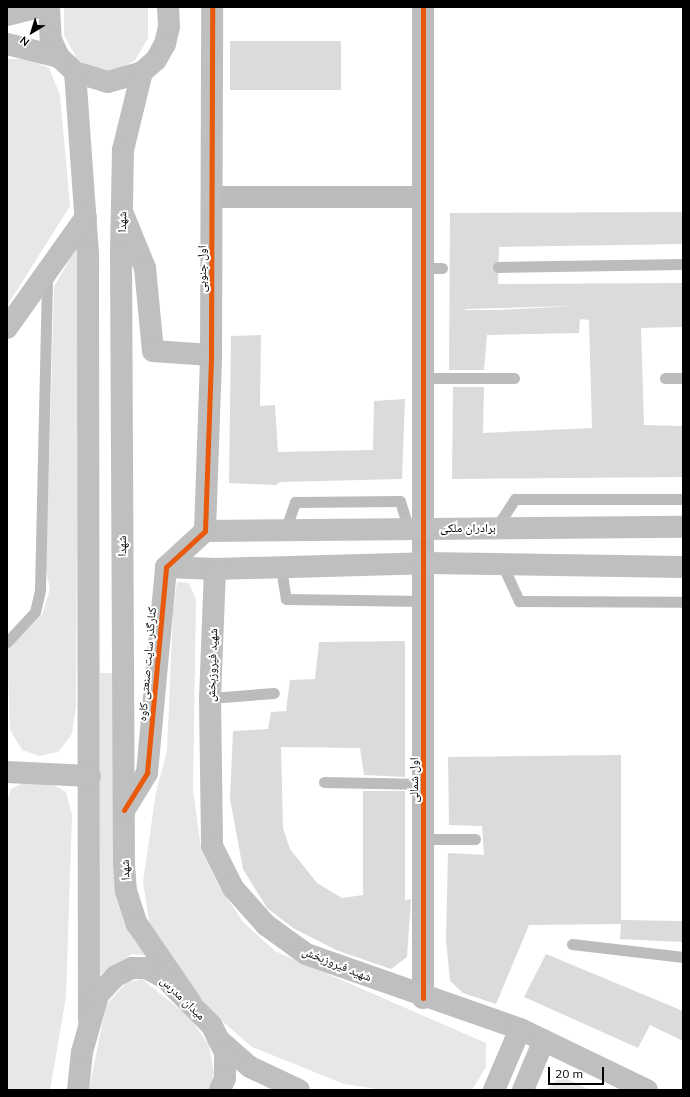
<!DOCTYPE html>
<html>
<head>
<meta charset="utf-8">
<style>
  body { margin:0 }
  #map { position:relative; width:690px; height:1097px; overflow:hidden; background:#fff; font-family:Mulish,"Noto Naskh Arabic",sans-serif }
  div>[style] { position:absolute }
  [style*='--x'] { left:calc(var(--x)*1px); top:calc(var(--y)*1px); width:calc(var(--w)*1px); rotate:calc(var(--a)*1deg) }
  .green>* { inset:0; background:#e7e7e7 }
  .building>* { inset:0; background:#dbdbdb; transform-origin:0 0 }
  .lane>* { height:11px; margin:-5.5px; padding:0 5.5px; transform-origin:5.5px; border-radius:5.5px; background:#bcbcbc }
  .street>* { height:22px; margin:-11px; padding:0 11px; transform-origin:11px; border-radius:11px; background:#bcbcbc }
  .secondary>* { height:22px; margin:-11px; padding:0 11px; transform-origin:11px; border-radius:11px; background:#bfbfbf }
  .cycleway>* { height:5px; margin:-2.5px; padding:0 2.5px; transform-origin:2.5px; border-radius:2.5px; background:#e8590c }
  span { translate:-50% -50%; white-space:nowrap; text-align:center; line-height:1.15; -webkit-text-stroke:4px #fff; paint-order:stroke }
  .street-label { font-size:12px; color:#000 }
  .frame { position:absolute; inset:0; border:8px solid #000; pointer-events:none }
  .north { position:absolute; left:12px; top:12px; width:40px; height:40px; -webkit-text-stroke:3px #fff; paint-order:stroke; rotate:218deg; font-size:11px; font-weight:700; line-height:16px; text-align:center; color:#000 }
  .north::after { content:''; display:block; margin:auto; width:14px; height:18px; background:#000; clip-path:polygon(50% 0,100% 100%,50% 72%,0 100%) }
  .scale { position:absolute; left:548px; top:1067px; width:56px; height:18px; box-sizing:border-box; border:2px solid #000; border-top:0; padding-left:5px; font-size:12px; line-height:14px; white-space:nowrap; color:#000; -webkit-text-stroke:3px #fff; paint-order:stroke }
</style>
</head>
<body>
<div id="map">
  <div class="green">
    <div style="clip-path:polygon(64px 7px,148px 7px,148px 38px,135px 60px,115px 72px,95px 69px,77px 59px,64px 35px)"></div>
    <div style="clip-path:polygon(7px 59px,27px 59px,49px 68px,60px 95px,70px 206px,7px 306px)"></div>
    <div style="clip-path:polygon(79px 243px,76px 706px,72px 734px,58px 752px,39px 756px,22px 750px,10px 730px,7px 649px,42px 615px,50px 589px,46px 570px,54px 287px)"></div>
    <div style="clip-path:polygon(177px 582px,189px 583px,196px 599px,193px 789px,201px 849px,218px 884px,243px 922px,275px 951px,486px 1043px,486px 1067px,472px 1090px,383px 1090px,344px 1084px,252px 1047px,214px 1014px,181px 973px,149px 922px,143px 882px,156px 792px,167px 751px,173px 611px)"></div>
    <div style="clip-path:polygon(100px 673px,114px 673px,115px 838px,149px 956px,132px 954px,99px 975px)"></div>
    <div style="clip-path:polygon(25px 782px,50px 783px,66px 792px,72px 815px,66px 997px,50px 1090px,7px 1090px,7px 801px,11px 789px)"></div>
    <div style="clip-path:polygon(142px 979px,189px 1017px,209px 1045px,214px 1073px,209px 1090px,89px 1090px,106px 1005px,126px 983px)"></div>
    <div style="clip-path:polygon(561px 1076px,590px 1090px,546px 1090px)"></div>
  </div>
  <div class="building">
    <div style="left:230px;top:41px;width:111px;height:49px"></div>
    <div style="clip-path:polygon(evenodd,683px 212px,683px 244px,499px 247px,498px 284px,683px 283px,683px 327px,641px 328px,644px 425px,683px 426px,683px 477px,452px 479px,453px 387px,484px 387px,483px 433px,592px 428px,589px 320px,580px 319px,579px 333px,487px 335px,484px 370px,449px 370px,450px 213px,683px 212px,574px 306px,497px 310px,465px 310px,465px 309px,574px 306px)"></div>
    <div style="clip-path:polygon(261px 335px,260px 406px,275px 405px,278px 452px,373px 450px,374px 401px,405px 399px,402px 479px,280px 482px,276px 485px,229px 483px,231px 336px)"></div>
    <div style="clip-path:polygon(405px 641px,405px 777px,364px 775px,360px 748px,281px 747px,283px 828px,290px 849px,317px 883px,342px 898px,363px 895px,363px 791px,405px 791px,405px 900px,411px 899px,407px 957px,391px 969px,336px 950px,293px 928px,267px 908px,243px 869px,230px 799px,233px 731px,268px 729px,271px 712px,286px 711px,290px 680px,315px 679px,319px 642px)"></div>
    <div style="clip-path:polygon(621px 755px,621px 920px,683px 921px,683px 942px,620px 939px,621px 924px,529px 925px,496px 1004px,463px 993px,450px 981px,446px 939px,448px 853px,484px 855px,482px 826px,449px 825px,448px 757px)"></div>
    <div style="clip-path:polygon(546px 954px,683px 1011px,683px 1041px,650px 1025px,638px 1048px,524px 997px)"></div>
  </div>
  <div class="lane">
    <div style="--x:498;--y:267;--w:185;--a:-0.9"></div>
    <div style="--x:421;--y:268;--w:21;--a:0"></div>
    <div style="--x:422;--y:378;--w:92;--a:0"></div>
    <div style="--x:665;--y:378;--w:18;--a:0"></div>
    <div style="--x:496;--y:528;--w:35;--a:-57"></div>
    <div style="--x:515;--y:499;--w:168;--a:0"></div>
    <div style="--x:285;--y:531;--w:31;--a:-71"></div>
    <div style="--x:295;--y:502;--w:105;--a:-0.5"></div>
    <div style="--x:400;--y:501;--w:28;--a:73"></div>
    <div style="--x:502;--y:564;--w:41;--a:65.3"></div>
    <div style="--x:519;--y:601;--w:164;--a:0.3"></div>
    <div style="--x:281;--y:568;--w:31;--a:81"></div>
    <div style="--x:286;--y:599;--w:139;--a:0.8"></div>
    <div style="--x:7;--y:642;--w:41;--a:-47"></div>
    <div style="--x:35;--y:612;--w:23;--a:-77"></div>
    <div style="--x:40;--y:590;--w:313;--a:-88.7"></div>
    <div style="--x:210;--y:698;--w:64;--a:-4.5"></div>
    <div style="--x:324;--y:782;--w:100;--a:1.1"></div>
    <div style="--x:424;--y:839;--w:51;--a:0"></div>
    <div style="--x:572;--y:944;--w:112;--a:6.7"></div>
  </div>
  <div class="street">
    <div style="--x:423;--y:7;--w:991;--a:90"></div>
    <div style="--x:212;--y:197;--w:209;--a:0"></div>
  </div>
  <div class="secondary">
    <div style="--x:49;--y:7;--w:33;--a:87"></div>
    <div style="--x:51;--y:40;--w:19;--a:65"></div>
    <div style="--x:59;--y:57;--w:22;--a:43"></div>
    <div style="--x:75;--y:72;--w:34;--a:17"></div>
    <div style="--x:108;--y:82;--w:35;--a:-16"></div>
    <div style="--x:142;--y:72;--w:18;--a:-41"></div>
    <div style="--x:156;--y:60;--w:18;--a:-61"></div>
    <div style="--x:165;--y:44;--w:18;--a:-77"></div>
    <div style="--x:169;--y:26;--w:19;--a:-93"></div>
    <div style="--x:7;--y:15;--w:34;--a:-14"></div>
    <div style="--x:7;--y:44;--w:54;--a:14"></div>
    <div style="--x:75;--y:72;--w:183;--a:85.9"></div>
    <div style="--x:88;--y:255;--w:764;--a:89.93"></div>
    <div style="--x:142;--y:72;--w:80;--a:103.7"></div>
    <div style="--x:123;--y:150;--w:103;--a:91.1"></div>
    <div style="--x:121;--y:253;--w:611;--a:89.72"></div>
    <div style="--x:124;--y:864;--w:27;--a:86"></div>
    <div style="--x:126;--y:891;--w:35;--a:72"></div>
    <div style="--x:137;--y:924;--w:96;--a:55.6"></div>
    <div style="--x:123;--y:214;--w:58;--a:67.8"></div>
    <div style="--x:145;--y:268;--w:83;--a:84.5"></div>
    <div style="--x:153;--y:351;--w:58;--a:3.9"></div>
    <div style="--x:7;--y:328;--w:136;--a:-54.6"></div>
    <div style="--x:205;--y:531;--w:176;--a:-88"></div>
    <div style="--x:211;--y:355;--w:348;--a:-89.8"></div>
    <div style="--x:205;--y:531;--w:478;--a:-0.5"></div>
    <div style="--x:166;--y:567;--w:49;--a:2.3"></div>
    <div style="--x:215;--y:569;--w:210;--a:-1.6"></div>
    <div style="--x:425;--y:563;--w:258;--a:0.9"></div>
    <div style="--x:215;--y:569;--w:129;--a:92.2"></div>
    <div style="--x:210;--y:698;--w:148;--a:89.2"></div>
    <div style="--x:212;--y:846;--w:47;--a:63.4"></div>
    <div style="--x:233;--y:888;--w:50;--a:48.3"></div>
    <div style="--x:266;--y:925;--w:49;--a:35.9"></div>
    <div style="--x:306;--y:954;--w:227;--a:19.3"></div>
    <div style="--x:520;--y:1029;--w:141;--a:25.7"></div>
    <div style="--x:7;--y:772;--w:83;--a:2.8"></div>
    <div style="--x:125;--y:809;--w:42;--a:-58.6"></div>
    <div style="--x:147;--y:773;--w:207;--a:-84.7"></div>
    <div style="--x:166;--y:567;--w:53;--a:-42.7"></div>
    <div style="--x:219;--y:1040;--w:41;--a:41.1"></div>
    <div style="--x:250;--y:1067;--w:54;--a:25.1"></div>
    <div style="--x:78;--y:1090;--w:38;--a:-84"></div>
    <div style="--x:82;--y:1052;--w:59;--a:-74.3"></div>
    <div style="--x:98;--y:995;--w:26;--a:-47"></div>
    <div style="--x:116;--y:976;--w:18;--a:-27"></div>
    <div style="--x:132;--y:968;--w:14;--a:0"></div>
    <div style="--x:146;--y:968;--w:21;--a:28"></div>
    <div style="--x:165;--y:978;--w:67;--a:45.6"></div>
    <div style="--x:212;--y:1026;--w:30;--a:64"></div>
    <div style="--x:225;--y:1053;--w:25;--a:90"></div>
    <div style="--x:225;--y:1078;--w:13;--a:113"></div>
    <div style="--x:494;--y:1090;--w:66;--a:-66.9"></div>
    <div style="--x:523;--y:1090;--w:54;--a:-67.2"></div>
  </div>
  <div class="cycleway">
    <div style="--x:423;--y:7;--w:991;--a:90"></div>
    <div style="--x:124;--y:810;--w:44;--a:-58.1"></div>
    <div style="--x:147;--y:773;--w:207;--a:-84.7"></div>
    <div style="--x:166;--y:567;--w:53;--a:-42.7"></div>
    <div style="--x:205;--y:531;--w:176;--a:-88"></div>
    <div style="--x:211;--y:355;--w:348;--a:-89.8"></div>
  </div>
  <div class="street-label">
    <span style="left:122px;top:222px;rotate:-89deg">شهدا</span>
    <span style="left:202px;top:269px;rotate:-90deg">اول جنوبی</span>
    <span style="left:468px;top:528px">برادران ملکی</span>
    <span style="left:122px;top:546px;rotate:-90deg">شهدا</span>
    <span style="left:147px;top:664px;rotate:-85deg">کنارگذر سایت صنعتی کاوه</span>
    <span style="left:212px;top:665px;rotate:-88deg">شهید فیروزبخش</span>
    <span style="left:414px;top:780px;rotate:-90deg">اول شمالی</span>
    <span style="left:125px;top:870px;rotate:-92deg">شهدا</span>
    <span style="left:337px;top:964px;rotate:22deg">شهید فیروزبخش</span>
    <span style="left:183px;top:998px;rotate:44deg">میدان مدرس</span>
  </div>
  <div class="frame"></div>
  <div class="north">N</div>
  <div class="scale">20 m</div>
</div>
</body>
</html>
